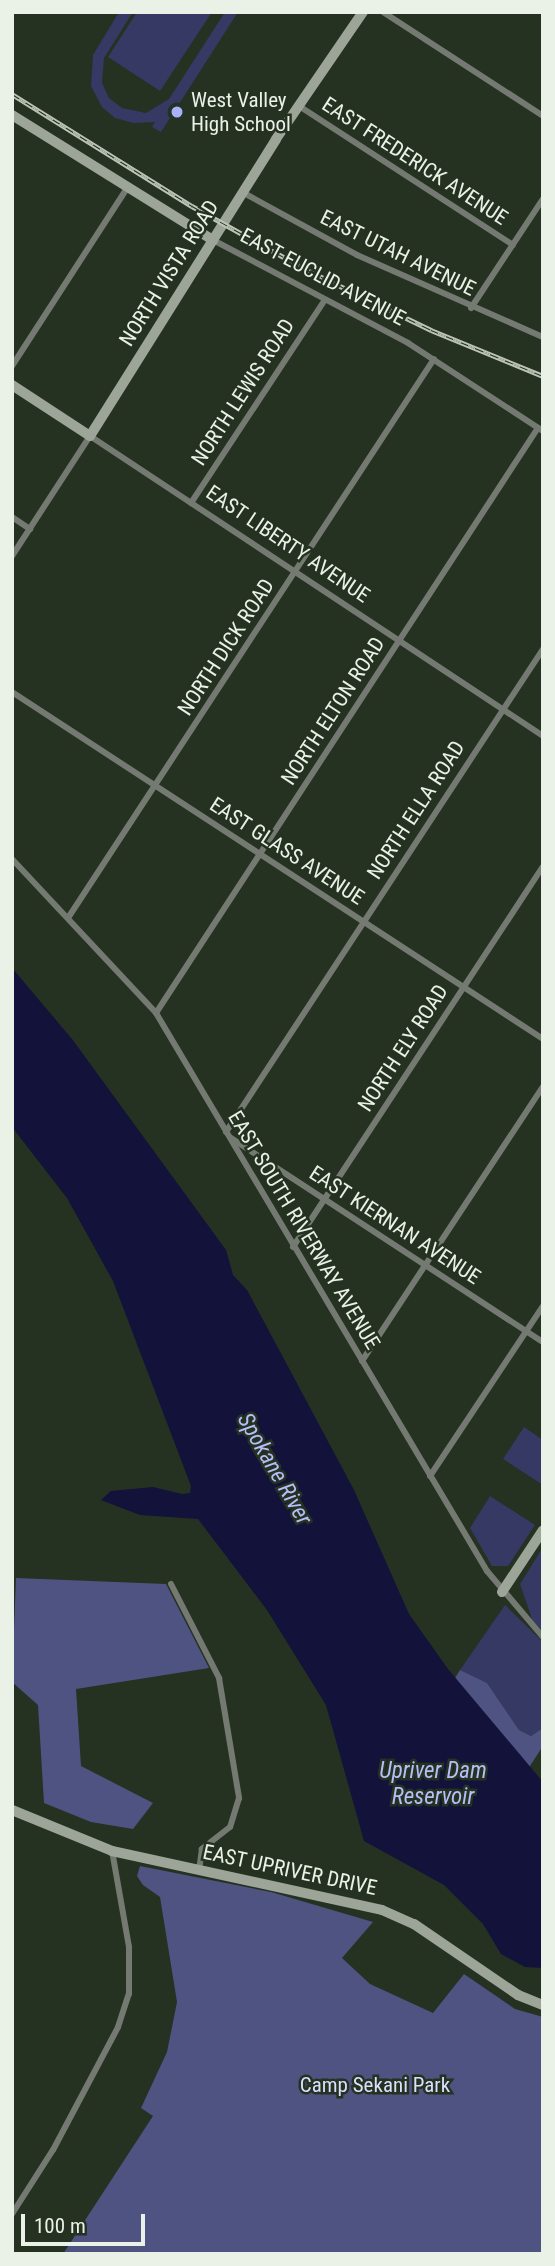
<!DOCTYPE html>
<html>
<head>
<meta charset="utf-8">
<style>
  body { margin:0 }
  #map { position:relative; width:555px; height:2266px; overflow:hidden; background:#253121; font-family:"Roboto Condensed",sans-serif }
  div>[style] { position:absolute }
  [style*='--x'] { left:calc(var(--x)*1px); top:calc(var(--y)*1px); width:calc(var(--w)*1px); rotate:calc(var(--a)*1deg) }
  .green>* { inset:0; background:#353964 }
  .forest>* { inset:0; background:#4e5382 }
  .water>* { inset:0; background:#12123b }
  .street>* { height:6px; margin:-3px; padding:0 3px; transform-origin:3px; border-radius:3px; background:#747a71 }
  .secondary>* { height:10px; margin:-5px; padding:0 5px; transform-origin:5px; border-radius:5px; background:#9ca598 }
  .rail>* { height:5px; margin-top:-2.5px; transform-origin:0; background:repeating-linear-gradient(90deg,#253121 0 8px,#bdc5b9 0 16px); box-sizing:border-box; border-block:2px solid #bdc5b9 }
  .dots>* { width:19px; height:19px; translate:-50% -50%; box-sizing:border-box; border:4px solid #253121; border-radius:50% }
  span { translate:-50% -50%; white-space:nowrap; text-align:center; line-height:1.15; -webkit-text-stroke:5px #253121; paint-order:stroke }
  .poi-label { font-size:21px; color:#eaf1e7 }
  .left { translate:0 -50%; text-align:left }
  .street-label { font-size:21px; color:#eaf1e7 }
  .park-label { font-size:21px; color:#dadffe }
  .water-label { font-size:23px; color:#b5bef9; font-style:italic }
  .frame { position:absolute; inset:0; border:14px solid #eaf1e7; pointer-events:none }
  .scale { position:absolute; left:21px; top:2214px; width:124px; height:32px; box-sizing:border-box; border:4px solid #eaf1e7; border-top:0; padding-left:9px; font-size:21px; line-height:24px; white-space:nowrap; color:#eaf1e7; -webkit-text-stroke:5px #253121; paint-order:stroke }
</style>
</head>
<body>
<div id="map">
  <div class="green">
    <div style="clip-path:polygon(119px 12px,133px 12px,104px 58px,102px 83px,109px 98px,122px 108px,146px 113px,169px 99px,225px 12px,238px 12px,161px 132px,152px 127px,155px 122px,134px 123px,115px 118px,102px 107px,91px 86px,93px 55px)"></div>
    <div style="clip-path:polygon(137px 12px,212px 12px,160px 91px,108px 57px)"></div>
    <div style="clip-path:polygon(524px 1427px,543px 1440px,543px 1485px,503px 1459px)"></div>
    <div style="clip-path:polygon(490px 1496px,535px 1525px,508px 1566px,492px 1566px,470px 1528px)"></div>
    <div style="clip-path:polygon(543px 1547px,543px 1631px,533px 1622px,520px 1584px)"></div>
    <div style="clip-path:polygon(505px 1605px,543px 1642px,543px 1728px,531px 1736px,519px 1730px,487px 1683px,460px 1670px)"></div>
  </div>
  <div class="forest">
    <div style="clip-path:polygon(16px 1578px,166px 1584px,209px 1668px,76px 1689px,81px 1766px,153px 1803px,133px 1829px,91px 1822px,44px 1803px,38px 1705px,12px 1682px)"></div>
    <div style="clip-path:polygon(460px 1670px,487px 1683px,519px 1730px,531px 1736px,543px 1728px,543px 1746px,528px 1769px,455px 1678px)"></div>
    <div style="clip-path:polygon(140px 1866px,271px 1892px,373px 1922px,342px 1958px,370px 1984px,433px 2013px,464px 1974px,515px 2009px,543px 2017px,543px 2254px,63px 2254px,153px 2116px,141px 2108px,167px 2052px,177px 2002px,160px 1897px,143px 1885px,137px 1876px)"></div>
  </div>
  <div class="water">
    <div style="clip-path:polygon(12px 968px,72px 1039px,226px 1250px,233px 1275px,247px 1290px,354px 1490px,409px 1614px,448px 1669px,543px 1782px,543px 1968px,525px 1967px,501px 1954px,483px 1924px,444px 1885px,364px 1841px,326px 1705px,267px 1610px,198px 1519px,140px 1515px,101px 1500px,111px 1491px,153px 1487px,182px 1494px,190px 1493px,191px 1486px,113px 1281px,67px 1198px,12px 1127px)"></div>
  </div>
  <div class="street">
    <div style="--x:383;--y:12;--w:191;--a:33"></div>
    <div style="--x:299;--y:106;--w:255;--a:33"></div>
    <div style="--x:242;--y:192;--w:131;--a:28.7"></div>
    <div style="--x:357;--y:255;--w:203;--a:23.8"></div>
    <div style="--x:213;--y:240;--w:221;--a:27.8"></div>
    <div style="--x:408;--y:343;--w:161;--a:33.1"></div>
    <div style="--x:471;--y:308;--w:131;--a:-56.6"></div>
    <div style="--x:12;--y:366;--w:212;--a:-57.1"></div>
    <div style="--x:191;--y:503;--w:242;--a:-56.6"></div>
    <div style="--x:12;--y:517;--w:22;--a:34"></div>
    <div style="--x:12;--y:556;--w:143;--a:-57"></div>
    <div style="--x:90;--y:436;--w:543;--a:33.51"></div>
    <div style="--x:12;--y:692;--w:634;--a:33.16"></div>
    <div style="--x:12;--y:859;--w:211;--a:46.9"></div>
    <div style="--x:156;--y:1013;--w:649;--a:59.32"></div>
    <div style="--x:487;--y:1571;--w:87;--a:49.7"></div>
    <div style="--x:68;--y:918;--w:668;--a:-56.79"></div>
    <div style="--x:156;--y:1013;--w:699;--a:-56.86"></div>
    <div style="--x:226;--y:1132;--w:578;--a:-56.72"></div>
    <div style="--x:231;--y:1138;--w:373;--a:33.2"></div>
    <div style="--x:293;--y:1247;--w:455;--a:-56.7"></div>
    <div style="--x:362;--y:1361;--w:329;--a:-56.6"></div>
    <div style="--x:430;--y:1476;--w:204;--a:-56.4"></div>
    <div style="--x:171;--y:1584;--w:106;--a:62.9"></div>
    <div style="--x:219;--y:1678;--w:122;--a:80.5"></div>
    <div style="--x:239;--y:1798;--w:30;--a:107"></div>
    <div style="--x:230;--y:1827;--w:36;--a:142"></div>
    <div style="--x:202;--y:1849;--w:21;--a:98"></div>
    <div style="--x:12;--y:2214;--w:76;--a:-57.4"></div>
    <div style="--x:53;--y:2150;--w:139;--a:-62.1"></div>
    <div style="--x:118;--y:2027;--w:35;--a:-72"></div>
    <div style="--x:129;--y:1994;--w:47;--a:-90"></div>
    <div style="--x:129;--y:1947;--w:97;--a:-100"></div>
  </div>
  <div class="secondary">
    <div style="--x:12;--y:115;--w:237;--a:31.9"></div>
    <div style="--x:12;--y:385;--w:93;--a:33.2"></div>
    <div style="--x:90;--y:436;--w:350;--a:-57.9"></div>
    <div style="--x:276;--y:139;--w:154;--a:-55.6"></div>
    <div style="--x:502;--y:1592;--w:74;--a:-56.5"></div>
    <div style="--x:12;--y:1810;--w:108;--a:22.3"></div>
    <div style="--x:112;--y:1851;--w:276;--a:12.3"></div>
    <div style="--x:382;--y:1910;--w:35;--a:24"></div>
    <div style="--x:414;--y:1924;--w:126;--a:34.3"></div>
    <div style="--x:518;--y:1995;--w:27;--a:22"></div>
  </div>
  <div class="rail">
    <div style="--x:12;--y:94;--w:212;--a:31.9"></div>
    <div style="--x:192;--y:206;--w:132;--a:29.1"></div>
    <div style="--x:307;--y:270;--w:138;--a:25.8"></div>
    <div style="--x:431;--y:330;--w:121;--a:22.3"></div>
  </div>
  <div class="dots">
    <div style="left:177px;top:112px;background:#a7b1fc"></div>
  </div>
  <div class="poi-label">
    <span class="left" style="left:191px;top:112px">West Valley<br>High School</span>
  </div>
  <div class="street-label">
    <span style="left:415px;top:161px;rotate:33deg">EAST FREDERICK AVENUE</span>
    <span style="left:398px;top:253px;rotate:26deg">EAST UTAH AVENUE</span>
    <span style="left:169px;top:273px;rotate:-58deg">NORTH VISTA ROAD</span>
    <span style="left:323px;top:277px;rotate:28deg">EAST EUCLID AVENUE</span>
    <span style="left:243px;top:392px;rotate:-57deg">NORTH LEWIS ROAD</span>
    <span style="left:288px;top:544px;rotate:34deg">EAST LIBERTY AVENUE</span>
    <span style="left:226px;top:647px;rotate:-57deg">NORTH DICK ROAD</span>
    <span style="left:333px;top:711px;rotate:-57deg">NORTH ELTON ROAD</span>
    <span style="left:416px;top:810px;rotate:-57deg">NORTH ELLA ROAD</span>
    <span style="left:287px;top:851px;rotate:33deg">EAST GLASS AVENUE</span>
    <span style="left:403px;top:1048px;rotate:-57deg">NORTH ELY ROAD</span>
    <span style="left:395px;top:1225px;rotate:33deg">EAST KIERNAN AVENUE</span>
    <span style="left:304px;top:1230px;rotate:59deg">EAST SOUTH RIVERWAY AVENUE</span>
    <span style="left:290px;top:1870px;rotate:12deg">EAST UPRIVER DRIVE</span>
  </div>
  <div class="park-label">
    <span style="left:375px;top:2085px">Camp Sekani Park</span>
  </div>
  <div class="water-label">
    <span style="left:274px;top:1469px;rotate:60deg">Spokane River</span>
    <span style="left:433px;top:1784px">Upriver Dam<br>Reservoir</span>
  </div>
  <div class="frame"></div>
  <div class="scale">100 m</div>
</div>
</body>
</html>
